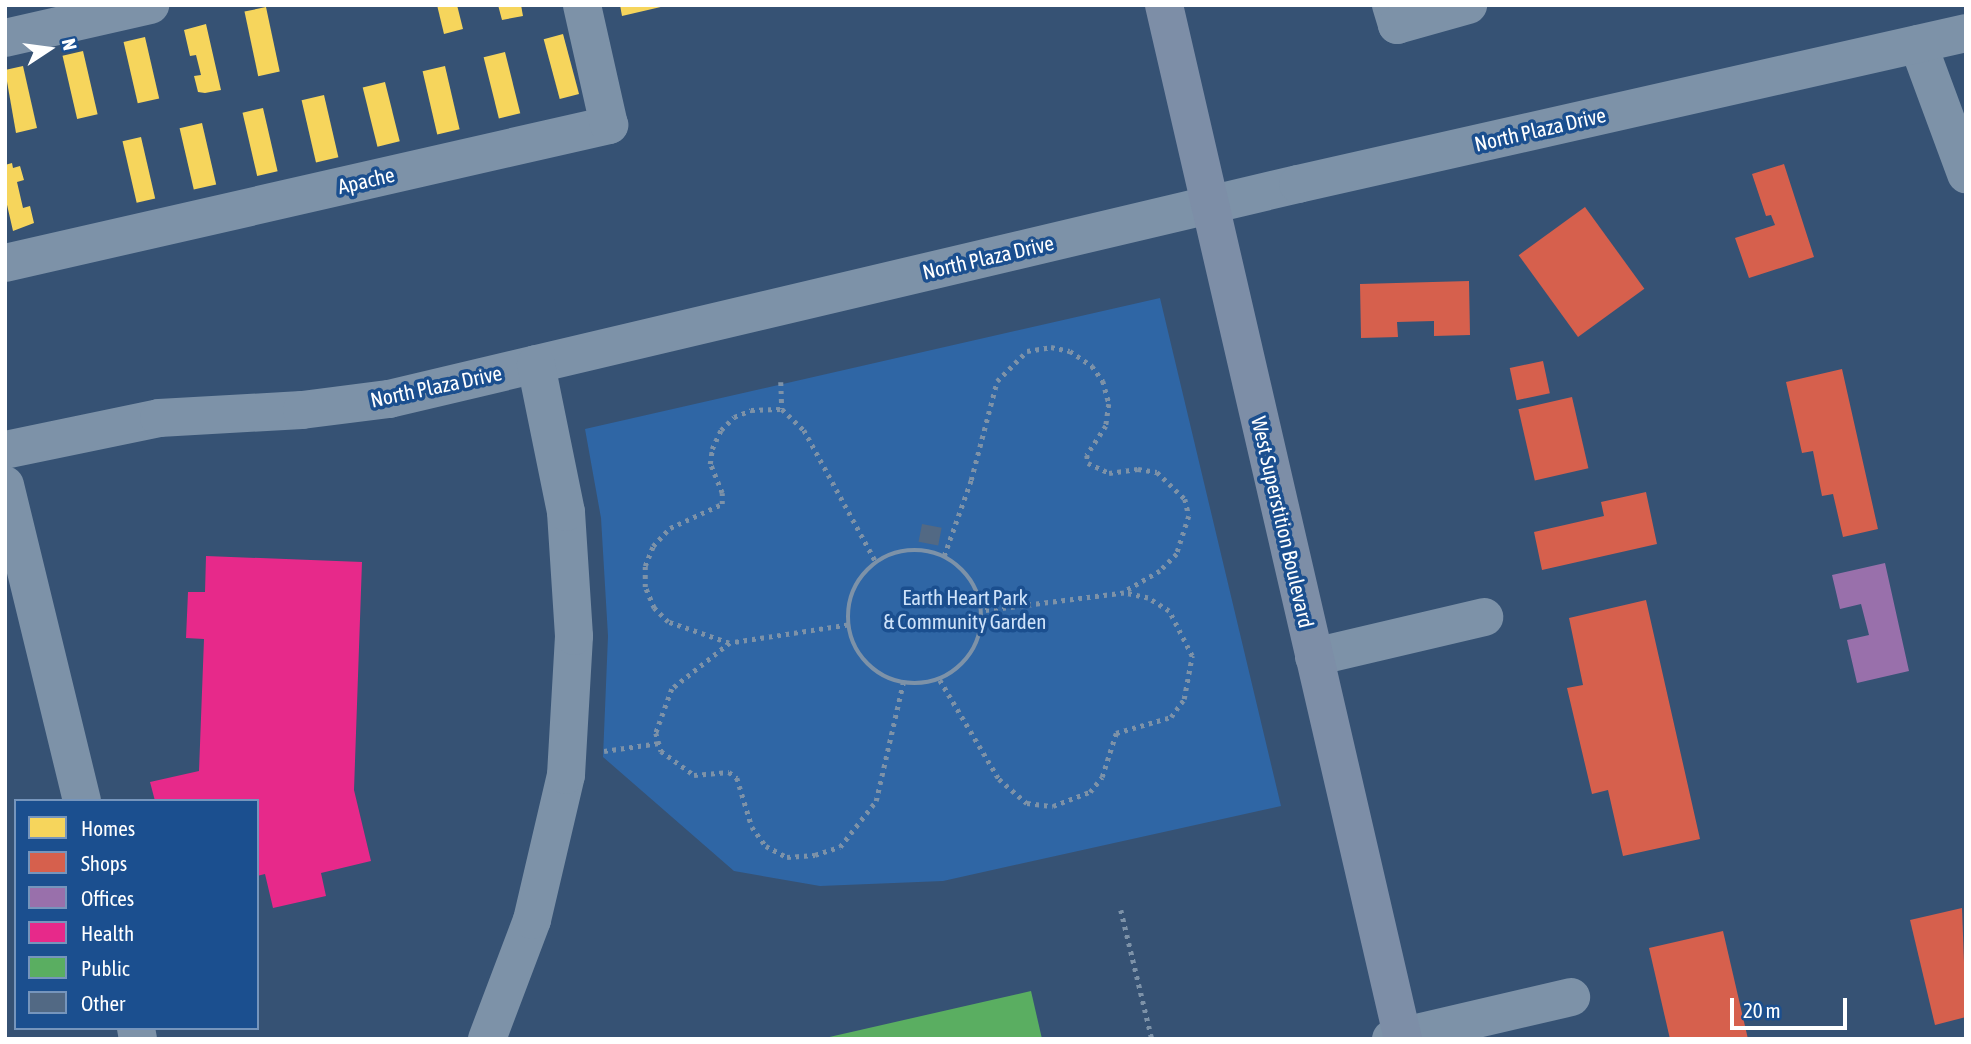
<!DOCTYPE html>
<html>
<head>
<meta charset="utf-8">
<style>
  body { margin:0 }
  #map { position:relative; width:1971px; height:1044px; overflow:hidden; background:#365274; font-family:"Asap Condensed",sans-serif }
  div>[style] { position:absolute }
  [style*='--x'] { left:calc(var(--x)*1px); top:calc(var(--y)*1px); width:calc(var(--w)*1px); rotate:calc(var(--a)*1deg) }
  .green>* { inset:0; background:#2f66a5 }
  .homes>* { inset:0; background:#f6d55c; transform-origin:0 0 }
  .shops>* { inset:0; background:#d6604d; transform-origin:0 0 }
  .offices>* { inset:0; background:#9970ab }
  .health>* { inset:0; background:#e7298a }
  .public>* { inset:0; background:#5aae61 }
  .building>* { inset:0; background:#526984; transform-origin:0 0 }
  .path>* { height:4.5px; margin-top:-2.25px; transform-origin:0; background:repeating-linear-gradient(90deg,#7d92a8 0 3.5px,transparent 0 8.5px) }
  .path>.ring { margin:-2.25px; padding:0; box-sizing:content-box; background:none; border:4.5px solid #7d92a8; border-radius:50% }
  .minor>* { height:38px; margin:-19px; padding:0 19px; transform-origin:19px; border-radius:19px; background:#7d92a8 }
  .major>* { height:38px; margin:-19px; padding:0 19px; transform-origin:19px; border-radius:19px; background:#7d8ea7 }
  span { translate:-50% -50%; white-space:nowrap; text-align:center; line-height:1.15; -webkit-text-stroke:7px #1b4f8f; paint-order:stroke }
  .street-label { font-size:21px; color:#fff }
  .park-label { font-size:21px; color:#cfe3fa }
  .frame { position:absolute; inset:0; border:7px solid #fff; pointer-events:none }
  .legend { position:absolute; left:14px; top:799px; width:245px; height:231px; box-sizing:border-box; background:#1b4f8f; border:2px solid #7695bc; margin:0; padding:9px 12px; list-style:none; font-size:21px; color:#fff }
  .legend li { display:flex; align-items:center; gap:14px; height:35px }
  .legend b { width:35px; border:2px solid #7695bc }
  .north { position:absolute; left:14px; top:14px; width:70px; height:70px; -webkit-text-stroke:5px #1b4f8f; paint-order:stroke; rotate:77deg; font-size:19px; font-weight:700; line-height:28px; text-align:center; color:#fff }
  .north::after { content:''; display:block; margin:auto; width:24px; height:32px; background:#fff; clip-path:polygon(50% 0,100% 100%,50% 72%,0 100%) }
  .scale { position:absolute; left:1730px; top:998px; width:117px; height:32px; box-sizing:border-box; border:4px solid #fff; border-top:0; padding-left:9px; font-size:21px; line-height:24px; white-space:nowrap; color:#fff; -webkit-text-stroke:5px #1b4f8f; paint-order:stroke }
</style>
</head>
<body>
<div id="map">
  <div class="green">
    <div style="clip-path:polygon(1160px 298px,1281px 806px,943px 881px,820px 886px,734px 871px,603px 757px,608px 636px,601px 518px,585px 429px)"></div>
  </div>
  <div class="homes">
    <div style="clip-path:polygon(437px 5px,457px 5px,463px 29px,444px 34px)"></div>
    <div style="clip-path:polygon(498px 5px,521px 5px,523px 16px,502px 20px)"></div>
    <div style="clip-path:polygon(620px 5px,665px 5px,665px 6px,622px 16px)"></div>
    <div style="left:266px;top:7px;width:66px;height:22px;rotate:78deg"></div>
    <div style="clip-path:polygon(206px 24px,221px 90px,205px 93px,198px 92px,194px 76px,201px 75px,196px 55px,190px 56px,184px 30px)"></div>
    <div style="left:563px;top:34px;width:62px;height:20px;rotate:75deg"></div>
    <div style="left:145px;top:37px;width:63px;height:22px;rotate:77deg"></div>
    <div style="left:83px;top:51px;width:65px;height:21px;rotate:77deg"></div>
    <div style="left:505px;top:52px;width:63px;height:22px;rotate:76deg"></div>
    <div style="clip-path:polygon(23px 66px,37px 128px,16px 133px,5px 70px)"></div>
    <div style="left:445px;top:66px;width:65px;height:23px;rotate:77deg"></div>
    <div style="left:385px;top:82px;width:61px;height:23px;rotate:76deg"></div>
    <div style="left:324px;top:95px;width:64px;height:23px;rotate:77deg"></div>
    <div style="left:263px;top:108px;width:65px;height:21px;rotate:77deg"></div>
    <div style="left:202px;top:123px;width:63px;height:23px;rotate:77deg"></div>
    <div style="left:141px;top:137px;width:63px;height:19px;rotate:77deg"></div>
    <div style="clip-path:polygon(12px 163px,13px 168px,20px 166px,24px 180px,17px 182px,23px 208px,30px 206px,34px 223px,13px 231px,5px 196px,5px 165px)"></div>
  </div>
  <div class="shops">
    <div style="clip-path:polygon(1784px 164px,1814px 257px,1749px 278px,1735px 238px,1775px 225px,1771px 215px,1766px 216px,1752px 174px)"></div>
    <div style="left:1585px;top:207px;width:101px;height:82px;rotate:54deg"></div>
    <div style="clip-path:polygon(1469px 281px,1470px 335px,1434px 336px,1434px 321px,1397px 322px,1398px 337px,1361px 338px,1360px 284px)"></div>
    <div style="left:1543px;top:361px;width:33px;height:34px;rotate:78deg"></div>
    <div style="clip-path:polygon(1842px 369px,1878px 529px,1843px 537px,1833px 494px,1822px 496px,1813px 451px,1802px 453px,1786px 382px)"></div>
    <div style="left:1572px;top:397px;width:73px;height:55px;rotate:77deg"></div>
    <div style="clip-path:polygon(1646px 492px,1657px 544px,1542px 570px,1534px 532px,1604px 516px,1601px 502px)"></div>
    <div style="clip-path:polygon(1646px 600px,1700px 839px,1623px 856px,1608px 790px,1592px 794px,1567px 688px,1583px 685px,1569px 618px)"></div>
    <div style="clip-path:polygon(1962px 908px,1966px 1017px,1935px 1025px,1910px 920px)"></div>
    <div style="clip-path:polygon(1723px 931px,1748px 1039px,1670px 1039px,1649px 948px)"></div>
  </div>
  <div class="offices">
    <div style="clip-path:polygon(1885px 563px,1909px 671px,1857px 683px,1847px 640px,1869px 635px,1861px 604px,1840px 609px,1832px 575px)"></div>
  </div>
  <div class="health">
    <div style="clip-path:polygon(206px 556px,362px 562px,354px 790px,371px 861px,321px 873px,326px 896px,273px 908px,265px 874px,257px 876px,257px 801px,155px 801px,150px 782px,199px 771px,204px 639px,186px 638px,188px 592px,205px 592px)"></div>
  </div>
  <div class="public">
    <div style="clip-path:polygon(1031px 991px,1042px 1039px,825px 1039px,825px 1038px)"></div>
  </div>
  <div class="building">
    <div style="left:922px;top:524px;width:20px;height:18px;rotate:11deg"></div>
  </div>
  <div class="path">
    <div style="--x:781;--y:382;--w:27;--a:88"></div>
    <div class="ring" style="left:848px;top:550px;width:129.5px;height:129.5px"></div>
    <div style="--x:944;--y:556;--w:81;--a:-70.4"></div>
    <div style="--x:971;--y:480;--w:102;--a:-75.3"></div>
    <div style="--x:997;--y:381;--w:42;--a:-45"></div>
    <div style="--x:1027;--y:351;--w:24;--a:-9"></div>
    <div style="--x:1051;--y:347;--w:19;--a:12"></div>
    <div style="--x:1070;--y:351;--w:27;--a:34"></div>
    <div style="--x:1092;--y:366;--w:19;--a:54"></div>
    <div style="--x:1103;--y:381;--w:24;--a:75"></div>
    <div style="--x:1109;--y:404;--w:22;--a:98"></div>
    <div style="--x:1106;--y:426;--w:35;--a:123"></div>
    <div style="--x:1087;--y:455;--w:8;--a:83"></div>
    <div style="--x:1088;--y:463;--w:23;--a:25"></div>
    <div style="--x:1109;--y:473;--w:29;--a:-8"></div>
    <div style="--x:1138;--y:469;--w:19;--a:9"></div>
    <div style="--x:1157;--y:472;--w:39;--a:44"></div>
    <div style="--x:1185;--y:499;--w:17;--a:77"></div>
    <div style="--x:1189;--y:516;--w:40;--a:108"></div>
    <div style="--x:1177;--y:554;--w:24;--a:135"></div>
    <div style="--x:1160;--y:571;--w:42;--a:149.7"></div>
    <div style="--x:848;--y:625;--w:119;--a:171.3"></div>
    <div style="--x:730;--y:643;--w:74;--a:141.6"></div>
    <div style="--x:672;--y:689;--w:47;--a:110"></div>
    <div style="--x:656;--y:733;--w:19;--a:74"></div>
    <div style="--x:661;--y:751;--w:41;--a:36"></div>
    <div style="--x:694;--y:775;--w:35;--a:-5"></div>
    <div style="--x:729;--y:772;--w:10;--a:37"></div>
    <div style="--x:737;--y:778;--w:51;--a:73"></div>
    <div style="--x:752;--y:827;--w:24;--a:54"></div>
    <div style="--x:766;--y:846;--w:24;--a:28"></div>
    <div style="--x:787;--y:857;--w:28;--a:-4"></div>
    <div style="--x:815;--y:855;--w:26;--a:-18"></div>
    <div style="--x:840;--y:847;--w:58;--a:-52"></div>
    <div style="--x:876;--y:801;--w:121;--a:-77.1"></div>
    <div style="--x:729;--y:643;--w:65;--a:-161"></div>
    <div style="--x:668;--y:622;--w:20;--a:-135"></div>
    <div style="--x:654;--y:608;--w:23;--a:-113"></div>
    <div style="--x:645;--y:587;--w:21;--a:-90"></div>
    <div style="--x:645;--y:566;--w:22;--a:-68"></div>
    <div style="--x:653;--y:546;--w:25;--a:-47"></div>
    <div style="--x:670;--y:528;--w:57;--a:-24.8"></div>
    <div style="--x:722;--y:504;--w:11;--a:-90"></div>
    <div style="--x:722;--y:493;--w:31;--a:-112"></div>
    <div style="--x:710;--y:464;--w:15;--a:-82"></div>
    <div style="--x:712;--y:449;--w:21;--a:-65"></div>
    <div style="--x:721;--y:430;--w:18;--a:-45"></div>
    <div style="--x:734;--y:417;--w:18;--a:-22"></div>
    <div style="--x:751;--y:410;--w:31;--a:-2"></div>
    <div style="--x:782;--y:409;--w:30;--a:44"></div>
    <div style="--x:804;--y:430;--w:150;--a:61.4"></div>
    <div style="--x:940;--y:680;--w:115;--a:59.2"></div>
    <div style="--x:999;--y:779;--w:37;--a:41"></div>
    <div style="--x:1027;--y:803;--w:26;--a:7"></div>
    <div style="--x:1053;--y:806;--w:40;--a:-21"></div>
    <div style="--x:1090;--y:792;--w:19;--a:-51"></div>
    <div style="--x:1102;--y:777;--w:46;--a:-72.3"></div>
    <div style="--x:1116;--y:733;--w:57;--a:-16.2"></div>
    <div style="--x:1171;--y:717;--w:22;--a:-54"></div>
    <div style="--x:1184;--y:699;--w:44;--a:-79.5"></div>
    <div style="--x:1192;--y:656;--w:51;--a:-117.1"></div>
    <div style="--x:1169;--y:611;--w:25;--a:-148"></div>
    <div style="--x:1148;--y:598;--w:25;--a:-168"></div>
    <div style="--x:1124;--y:593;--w:144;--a:172.8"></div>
    <div style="--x:604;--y:751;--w:56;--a:-8.3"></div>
    <div style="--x:1121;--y:910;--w:133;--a:76.5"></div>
  </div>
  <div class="minor">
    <div style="--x:1391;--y:5;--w:21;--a:73"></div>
    <div style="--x:1397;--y:25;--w:74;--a:-15.7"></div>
    <div style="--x:5;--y:38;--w:149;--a:-12.8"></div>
    <div style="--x:1918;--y:44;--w:139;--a:69.7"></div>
    <div style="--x:5;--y:263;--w:620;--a:-12.87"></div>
    <div style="--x:609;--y:125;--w:123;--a:-102.7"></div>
    <div style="--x:5;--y:450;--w:157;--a:-11.7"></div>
    <div style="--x:159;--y:418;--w:143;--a:-3.2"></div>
    <div style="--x:302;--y:410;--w:88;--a:-7.2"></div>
    <div style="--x:389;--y:399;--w:934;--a:-13.31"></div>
    <div style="--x:1298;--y:184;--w:685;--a:-12.74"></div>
    <div style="--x:5;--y:485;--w:325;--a:76.3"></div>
    <div style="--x:1314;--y:657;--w:175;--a:-13.2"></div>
    <div style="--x:136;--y:1028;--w:11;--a:80"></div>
    <div style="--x:487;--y:1039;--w:127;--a:-69.3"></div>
    <div style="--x:532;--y:920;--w:149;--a:-76.8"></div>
    <div style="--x:566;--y:775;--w:139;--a:-86.7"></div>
    <div style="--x:574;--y:636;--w:124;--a:-93.7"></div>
    <div style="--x:566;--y:512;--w:151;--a:-101.5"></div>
    <div style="--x:1391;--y:1039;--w:185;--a:-13.1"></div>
  </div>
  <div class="major">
    <div style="--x:1164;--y:5;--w:1061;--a:76.99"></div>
  </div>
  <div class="street-label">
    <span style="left:1540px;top:129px;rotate:-13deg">North Plaza Drive</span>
    <span style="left:366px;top:180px;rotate:-13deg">Apache</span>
    <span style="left:988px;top:257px;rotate:-13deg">North Plaza Drive</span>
    <span style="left:436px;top:386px;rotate:-12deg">North Plaza Drive</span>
    <span style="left:1283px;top:522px;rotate:77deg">West Superstition Boulevard</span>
  </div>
  <div class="park-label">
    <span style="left:965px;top:609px">Earth Heart Park<br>&amp; Community Garden</span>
  </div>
  <div class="frame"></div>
  <ul class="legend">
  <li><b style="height:19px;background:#f6d55c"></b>Homes</li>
  <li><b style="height:19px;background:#d6604d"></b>Shops</li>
  <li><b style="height:19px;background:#9970ab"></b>Offices</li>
  <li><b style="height:19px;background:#e7298a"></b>Health</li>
  <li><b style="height:19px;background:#5aae61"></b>Public</li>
  <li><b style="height:19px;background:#526984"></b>Other</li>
  </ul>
  <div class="north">N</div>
  <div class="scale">20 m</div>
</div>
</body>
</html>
